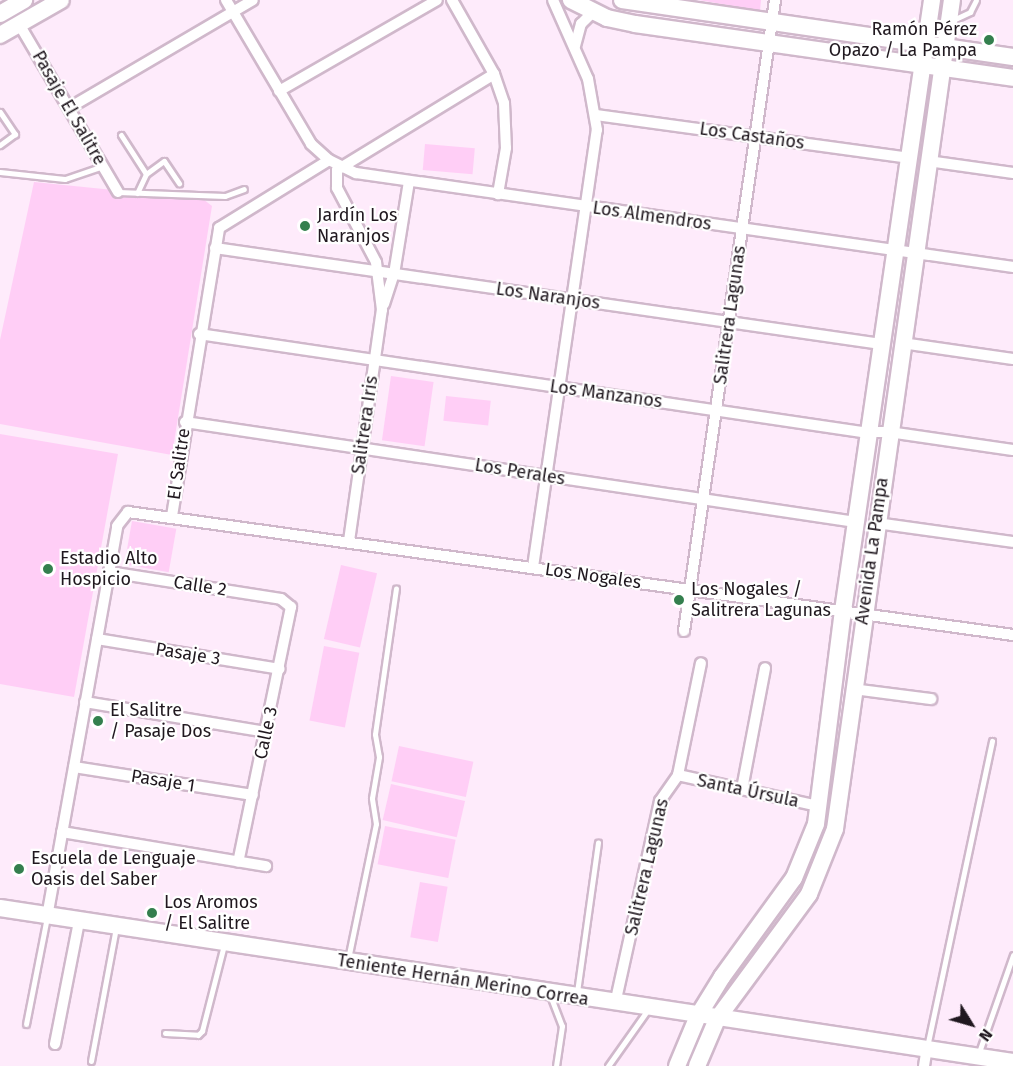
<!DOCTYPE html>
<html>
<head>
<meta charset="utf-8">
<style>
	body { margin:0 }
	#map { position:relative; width:1013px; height:1066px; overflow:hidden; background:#feebfb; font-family:"Fira Sans",sans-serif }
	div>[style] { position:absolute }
	.green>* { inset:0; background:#ffcef6; transform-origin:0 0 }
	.roads { filter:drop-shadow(2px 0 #d0b8cb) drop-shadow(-2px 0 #d0b8cb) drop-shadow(0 2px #d0b8cb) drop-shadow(0 -2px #d0b8cb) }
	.lane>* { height:5px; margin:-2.5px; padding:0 2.5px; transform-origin:2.5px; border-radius:2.5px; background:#fff }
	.street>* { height:10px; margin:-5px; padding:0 5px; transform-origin:5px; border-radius:5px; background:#fff }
	.secondary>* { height:16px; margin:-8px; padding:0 8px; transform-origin:8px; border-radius:8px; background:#fff }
	.dots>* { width:16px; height:16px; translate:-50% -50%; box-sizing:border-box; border:3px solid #fff; border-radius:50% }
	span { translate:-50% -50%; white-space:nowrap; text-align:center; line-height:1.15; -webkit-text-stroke:4.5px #fff; paint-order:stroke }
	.poi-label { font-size:18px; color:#20181f }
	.right { translate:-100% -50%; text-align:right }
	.left { translate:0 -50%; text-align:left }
	.street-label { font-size:18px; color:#20181f }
	.north { position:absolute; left:941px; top:994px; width:60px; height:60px; -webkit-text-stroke:4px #fff; paint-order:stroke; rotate:127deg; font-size:16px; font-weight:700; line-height:24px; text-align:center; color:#20181f }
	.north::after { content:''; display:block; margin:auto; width:21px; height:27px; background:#20181f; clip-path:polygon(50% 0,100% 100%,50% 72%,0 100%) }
</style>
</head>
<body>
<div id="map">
	<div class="green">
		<i style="clip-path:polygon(699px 0,761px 0,760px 11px)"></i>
		<i style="left:425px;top:144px;width:50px;height:26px;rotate:5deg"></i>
		<i style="clip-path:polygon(34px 182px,203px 199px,212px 206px,172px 455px,0 424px,0 340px)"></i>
		<i style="left:391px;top:376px;width:43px;height:65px;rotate:8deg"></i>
		<i style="left:446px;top:396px;width:45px;height:25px;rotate:6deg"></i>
		<i style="clip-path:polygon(0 434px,118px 454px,74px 697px,0 684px)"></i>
		<i style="left:132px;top:521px;width:45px;height:44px;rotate:10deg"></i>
		<i style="left:341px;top:565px;width:37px;height:76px;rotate:13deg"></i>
		<i style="left:324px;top:646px;width:36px;height:76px;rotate:11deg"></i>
		<i style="left:399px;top:746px;width:76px;height:36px;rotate:12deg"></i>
		<i style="left:391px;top:784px;width:76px;height:37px;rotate:13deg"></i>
		<i style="left:385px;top:826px;width:72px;height:39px;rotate:11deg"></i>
		<i style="left:420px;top:882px;width:28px;height:56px;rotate:10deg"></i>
	</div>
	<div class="roads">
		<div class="lane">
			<i style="left:953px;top:20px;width:19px;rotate:-25deg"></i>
			<i style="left:970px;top:12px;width:13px;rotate:-63deg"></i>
			<i style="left:0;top:112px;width:27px;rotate:56deg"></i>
			<i style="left:15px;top:134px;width:19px;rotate:144deg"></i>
			<i style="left:121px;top:135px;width:46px;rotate:57.3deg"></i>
			<i style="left:146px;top:174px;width:21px;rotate:115deg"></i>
			<i style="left:0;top:172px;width:65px;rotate:6.1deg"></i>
			<i style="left:65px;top:179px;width:40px;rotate:-18.9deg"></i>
			<i style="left:146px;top:174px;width:22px;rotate:-36deg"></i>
			<i style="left:164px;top:161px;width:27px;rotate:56deg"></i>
			<i style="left:118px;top:192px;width:107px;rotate:2.1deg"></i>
			<i style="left:225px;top:196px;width:20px;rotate:-20deg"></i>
			<i style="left:348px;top:959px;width:138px;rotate:-78.3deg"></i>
			<i style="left:376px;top:824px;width:26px;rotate:-99deg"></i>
			<i style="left:372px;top:798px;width:42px;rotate:-80.3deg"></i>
			<i style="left:379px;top:757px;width:23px;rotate:-100deg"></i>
			<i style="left:375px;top:734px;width:147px;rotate:-81.8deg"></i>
			<i style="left:577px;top:992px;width:151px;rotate:-82deg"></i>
			<i style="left:550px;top:995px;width:33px;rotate:69deg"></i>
			<i style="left:562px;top:1026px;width:40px;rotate:98.5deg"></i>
			<i style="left:26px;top:1024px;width:109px;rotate:-78.9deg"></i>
			<i style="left:165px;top:1033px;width:33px;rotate:3deg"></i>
			<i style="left:198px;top:1035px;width:6px;rotate:-45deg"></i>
			<i style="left:202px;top:1031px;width:89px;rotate:-75.7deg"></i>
			<i style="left:927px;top:1047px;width:313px;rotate:-78deg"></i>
			<i style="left:978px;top:1055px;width:106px;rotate:-70.7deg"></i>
			<i style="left:91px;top:1061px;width:135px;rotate:-79.4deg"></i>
			<i style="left:608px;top:1066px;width:67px;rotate:-54.7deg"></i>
		</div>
		<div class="street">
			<i style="left:226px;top:0;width:167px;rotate:59.4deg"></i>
			<i style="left:311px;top:144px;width:24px;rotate:42deg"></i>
			<i style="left:329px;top:160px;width:30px;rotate:26deg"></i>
			<i style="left:356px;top:173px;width:664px;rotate:8.14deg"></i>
			<i style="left:452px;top:0;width:85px;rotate:60.4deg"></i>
			<i style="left:494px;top:74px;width:31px;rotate:71deg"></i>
			<i style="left:504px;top:103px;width:45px;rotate:87.5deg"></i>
			<i style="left:506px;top:148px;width:47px;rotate:99.9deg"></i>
			<i style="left:19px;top:24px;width:195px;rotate:59.5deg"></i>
			<i style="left:575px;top:46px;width:23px;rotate:-75deg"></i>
			<i style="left:581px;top:24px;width:17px;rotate:-45deg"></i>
			<i style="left:279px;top:91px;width:182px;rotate:-29.9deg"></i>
			<i style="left:69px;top:108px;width:213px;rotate:-30.4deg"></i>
			<i style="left:596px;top:115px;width:315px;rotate:7.8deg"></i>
			<i style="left:928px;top:161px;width:86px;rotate:8deg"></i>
			<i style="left:215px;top:248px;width:673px;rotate:8.2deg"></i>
			<i style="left:384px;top:304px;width:32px;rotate:-72deg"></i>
			<i style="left:394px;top:274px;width:94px;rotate:-80.8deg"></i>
			<i style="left:199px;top:334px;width:670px;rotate:8.41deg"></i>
			<i style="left:862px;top:432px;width:27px"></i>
			<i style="left:889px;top:432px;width:125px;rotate:8.3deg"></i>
			<i style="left:902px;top:343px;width:112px;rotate:8.2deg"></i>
			<i style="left:185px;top:422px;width:678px;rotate:8.48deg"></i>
			<i style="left:172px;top:516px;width:292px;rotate:-80.7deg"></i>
			<i style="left:219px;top:228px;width:129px;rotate:-31.7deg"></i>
			<i style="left:876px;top:523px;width:138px;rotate:7.9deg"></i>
			<i style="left:349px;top:541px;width:233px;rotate:-81.9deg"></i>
			<i style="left:382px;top:310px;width:48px;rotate:-97.1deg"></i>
			<i style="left:376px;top:262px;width:84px;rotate:-117.8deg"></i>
			<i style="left:337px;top:188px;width:18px;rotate:-90deg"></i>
			<i style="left:337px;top:170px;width:184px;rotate:-31.4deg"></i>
			<i style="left:533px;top:567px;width:442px;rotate:-81.7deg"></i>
			<i style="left:597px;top:130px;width:52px;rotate:-100deg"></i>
			<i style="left:588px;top:79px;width:86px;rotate:-113.9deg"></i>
			<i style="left:109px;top:572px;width:174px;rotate:8.9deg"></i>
			<i style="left:281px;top:599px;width:13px;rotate:39deg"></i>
			<i style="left:291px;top:607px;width:260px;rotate:101.7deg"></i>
			<i style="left:684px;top:631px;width:638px;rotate:-81.79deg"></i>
			<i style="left:97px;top:639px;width:185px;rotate:9.3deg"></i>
			<i style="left:853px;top:689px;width:79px;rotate:7.3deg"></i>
			<i style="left:85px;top:702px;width:183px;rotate:9.4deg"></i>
			<i style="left:74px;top:767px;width:181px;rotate:8.9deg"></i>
			<i style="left:678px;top:775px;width:143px;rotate:12.5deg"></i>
			<i style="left:742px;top:789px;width:123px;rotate:-79.2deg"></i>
			<i style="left:62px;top:832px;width:207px;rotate:9.5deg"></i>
			<i style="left:47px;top:917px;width:397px;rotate:-79.8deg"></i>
			<i style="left:117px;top:526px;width:18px;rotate:-52deg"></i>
			<i style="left:128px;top:512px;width:894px;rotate:7.91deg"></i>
			<i style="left:615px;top:1004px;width:208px;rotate:-77.5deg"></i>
			<i style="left:660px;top:801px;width:32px;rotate:-55deg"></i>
			<i style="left:678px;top:775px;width:114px;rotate:-78.4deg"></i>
			<i style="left:55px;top:1044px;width:124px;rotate:-78.9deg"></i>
			<i style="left:924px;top:1066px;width:18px;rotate:-81deg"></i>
		</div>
		<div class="secondary">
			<i style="left:571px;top:0;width:40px;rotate:26.6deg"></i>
			<i style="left:607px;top:18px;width:29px;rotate:12deg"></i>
			<i style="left:635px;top:24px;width:382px;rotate:8.1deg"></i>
			<i style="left:622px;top:0;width:395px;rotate:8.3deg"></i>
			<i style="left:0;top:14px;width:28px;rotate:-30deg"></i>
			<i style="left:0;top:35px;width:70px;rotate:-29.8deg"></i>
			<i style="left:0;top:908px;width:1025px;rotate:8.64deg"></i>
			<i style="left:677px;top:1066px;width:54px;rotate:-67.2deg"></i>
			<i style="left:698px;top:1016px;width:46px;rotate:-58.4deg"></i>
			<i style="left:722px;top:977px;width:122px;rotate:-54deg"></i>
			<i style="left:794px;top:878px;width:58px;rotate:-67.8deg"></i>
			<i style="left:816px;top:824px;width:215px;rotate:-82.8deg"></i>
			<i style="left:843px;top:611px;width:617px;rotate:-81.71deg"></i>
			<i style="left:697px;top:1066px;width:51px;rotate:-66.9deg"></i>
			<i style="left:717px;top:1019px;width:155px;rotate:-53.6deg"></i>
			<i style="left:809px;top:894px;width:70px;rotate:-68.2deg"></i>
			<i style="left:835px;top:829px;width:837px;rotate:-81.97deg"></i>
		</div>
	</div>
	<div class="dots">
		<i style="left:989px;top:40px;background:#347f4e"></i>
		<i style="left:305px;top:226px;background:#347f4e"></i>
		<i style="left:48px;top:569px;background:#347f4e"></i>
		<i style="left:679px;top:600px;background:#347f4e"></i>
		<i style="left:98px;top:721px;background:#347f4e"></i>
		<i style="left:19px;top:869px;background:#347f4e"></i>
		<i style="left:152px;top:913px;background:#347f4e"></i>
	</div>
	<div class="poi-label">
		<span class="right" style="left:977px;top:40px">Ramón Pérez<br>Opazo / La Pampa</span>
		<span class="left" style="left:317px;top:226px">Jardín Los<br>Naranjos</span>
		<span class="left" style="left:60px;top:569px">Estadio Alto<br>Hospicio</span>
		<span class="left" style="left:691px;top:600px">Los Nogales /<br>Salitrera Lagunas</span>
		<span class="left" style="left:110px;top:721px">El Salitre<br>/ Pasaje Dos</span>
		<span class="left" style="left:31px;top:869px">Escuela de Lenguaje<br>Oasis del Saber</span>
		<span class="left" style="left:164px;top:913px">Los Aromos<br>/ El Salitre</span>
	</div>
	<div class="street-label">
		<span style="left:69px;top:108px;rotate:60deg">Pasaje El Salitre</span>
		<span style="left:752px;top:136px;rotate:8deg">Los Castaños</span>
		<span style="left:652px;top:216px;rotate:8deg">Los Almendros</span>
		<span style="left:548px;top:296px;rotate:8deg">Los Naranjos</span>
		<span style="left:730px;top:315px;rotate:-82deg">Salitrera Lagunas</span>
		<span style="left:606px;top:394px;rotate:8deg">Los Manzanos</span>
		<span style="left:365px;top:425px;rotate:-82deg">Salitrera Iris</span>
		<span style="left:179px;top:464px;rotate:-82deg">El Salitre</span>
		<span style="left:520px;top:472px;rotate:9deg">Los Perales</span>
		<span style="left:872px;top:551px;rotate:-82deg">Avenida La Pampa</span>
		<span style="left:593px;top:576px;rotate:8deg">Los Nogales</span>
		<span style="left:200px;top:586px;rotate:9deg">Calle 2</span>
		<span style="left:188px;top:654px;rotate:9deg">Pasaje 3</span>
		<span style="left:266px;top:733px;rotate:-78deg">Calle 3</span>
		<span style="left:163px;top:781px;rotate:9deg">Pasaje 1</span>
		<span style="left:748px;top:791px;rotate:12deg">Santa Úrsula</span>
		<span style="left:647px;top:867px;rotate:-77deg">Salitrera Lagunas</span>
		<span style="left:463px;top:980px;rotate:9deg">Teniente Hernán Merino Correa</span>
	</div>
	<div class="north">N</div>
</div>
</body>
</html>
